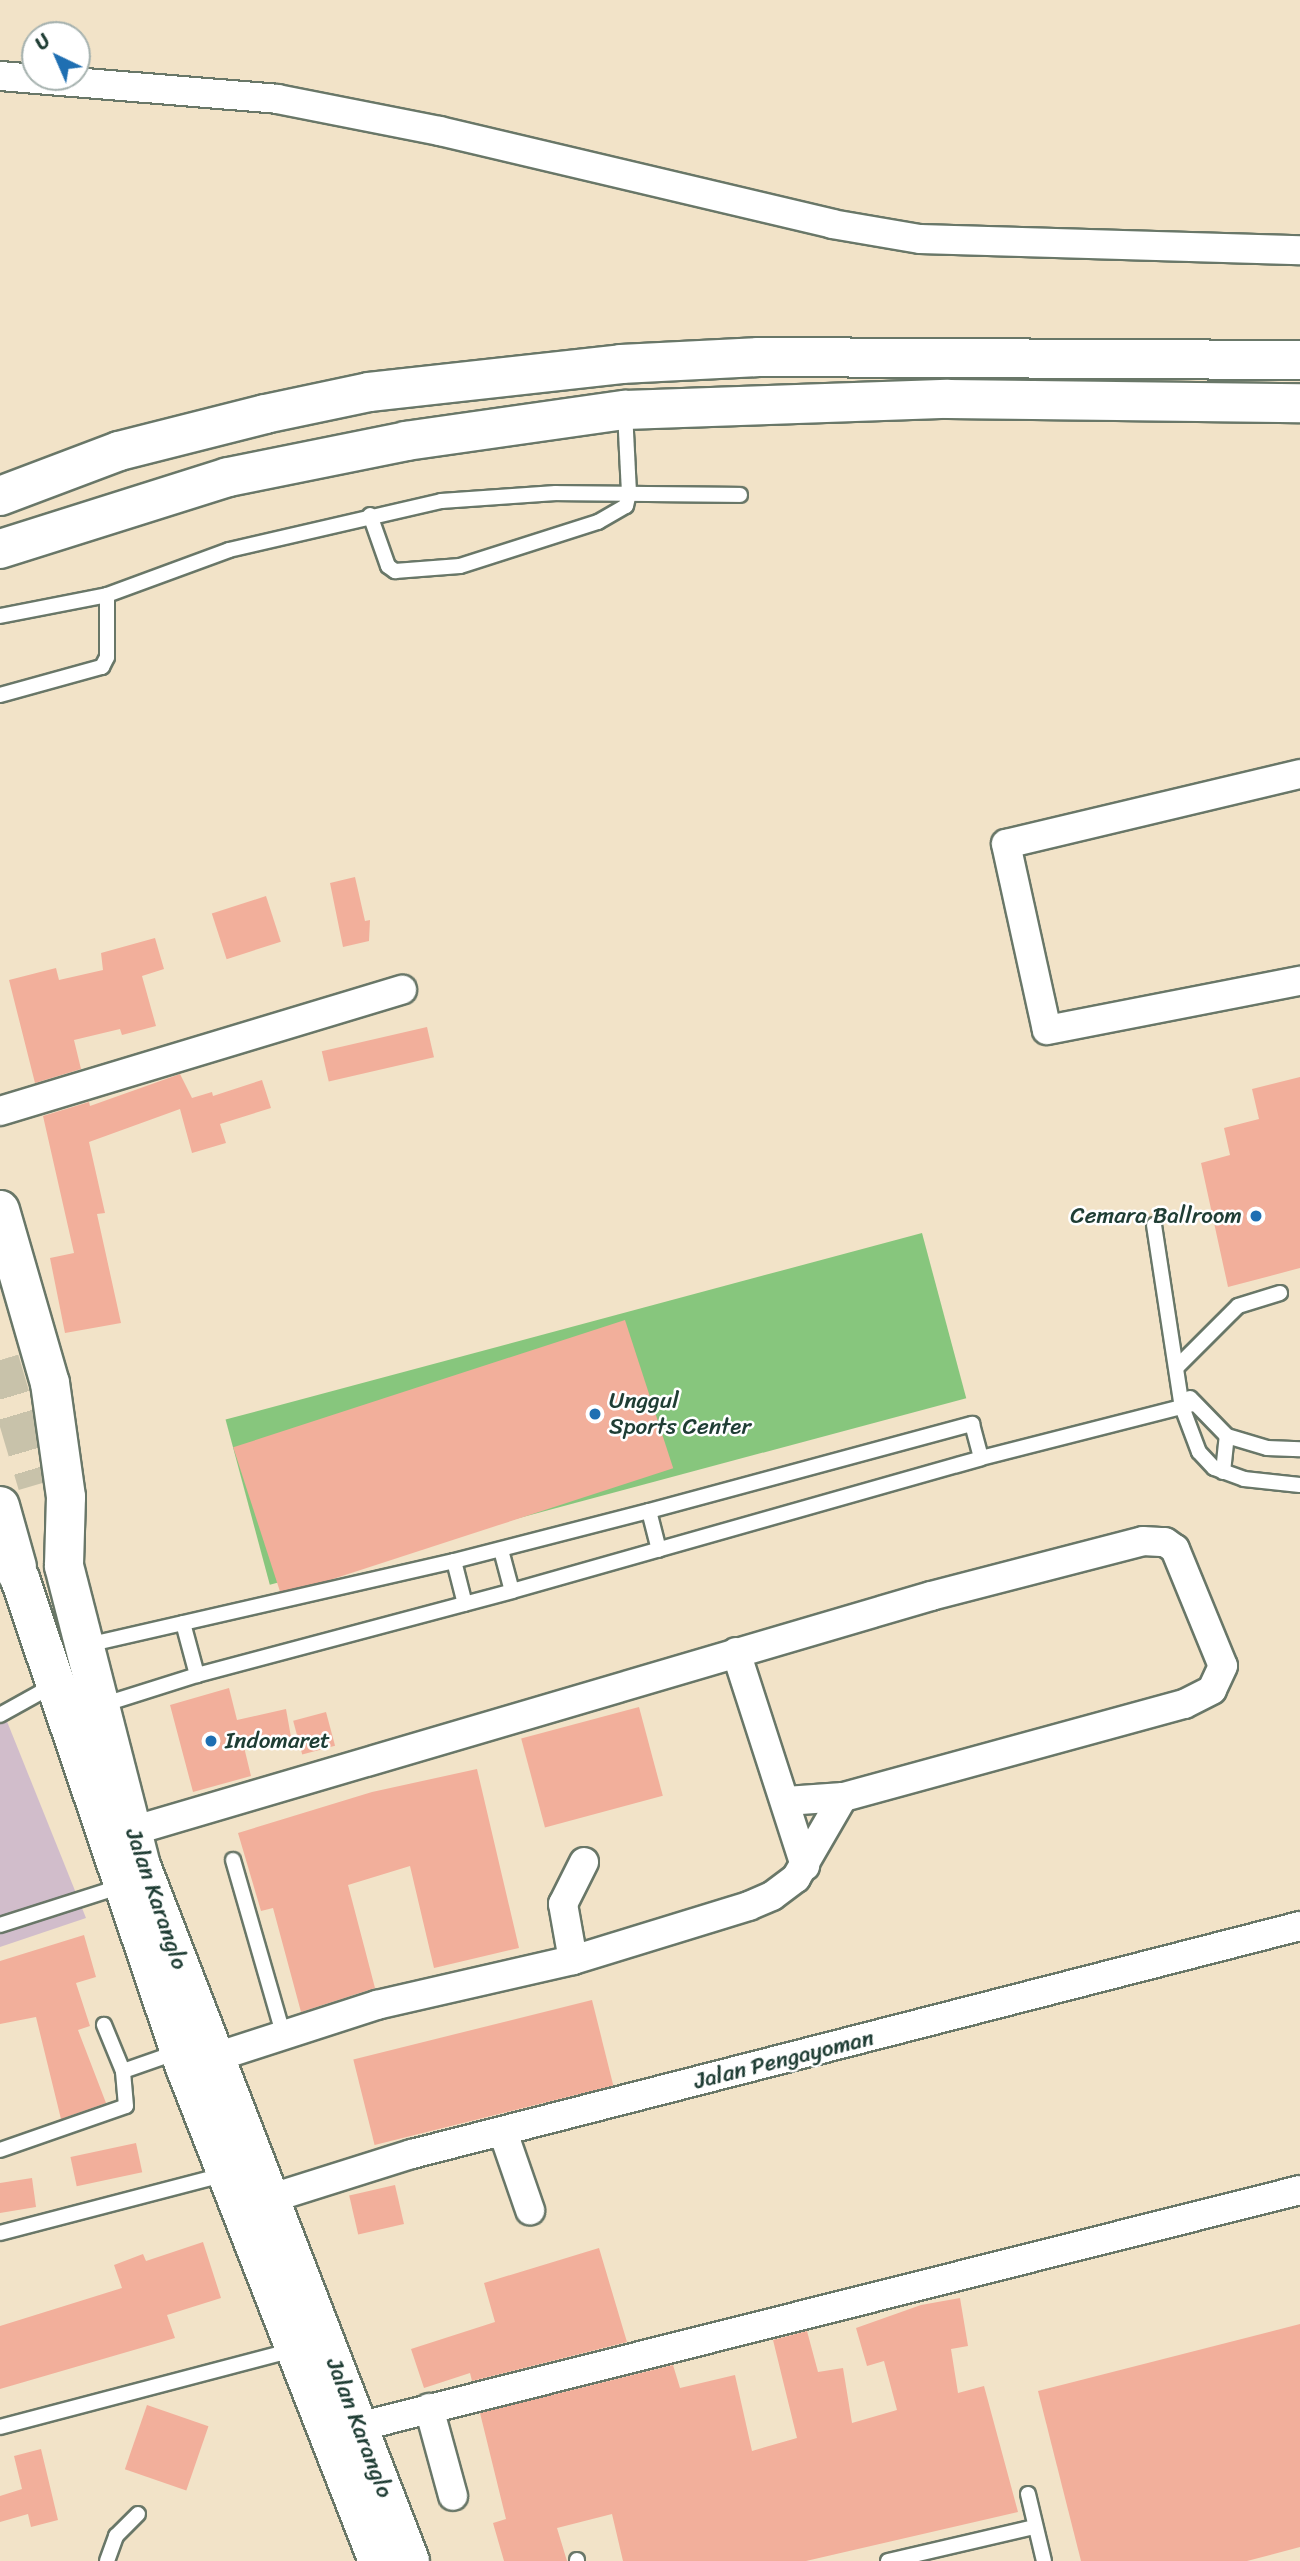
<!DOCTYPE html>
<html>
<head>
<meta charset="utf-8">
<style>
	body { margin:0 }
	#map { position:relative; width:1300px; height:2561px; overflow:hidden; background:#f2e3c8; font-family:Sriracha,sans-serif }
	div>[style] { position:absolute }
	.industrial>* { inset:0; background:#d1bdcb }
	.green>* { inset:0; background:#87c67d; transform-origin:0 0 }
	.building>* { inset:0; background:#f2af9b; transform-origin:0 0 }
	.highway-tunnel>* { height:38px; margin-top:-19px; transform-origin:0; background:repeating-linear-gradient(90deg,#c8c2aa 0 38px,transparent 0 57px) }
	.roads { filter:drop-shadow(2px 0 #697768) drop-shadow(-2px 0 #697768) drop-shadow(0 2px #697768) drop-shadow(0 -2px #697768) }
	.lane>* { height:14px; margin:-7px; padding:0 7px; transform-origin:7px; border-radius:7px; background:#fff }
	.street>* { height:28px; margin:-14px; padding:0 14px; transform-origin:14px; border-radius:14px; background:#fff }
	.highway>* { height:38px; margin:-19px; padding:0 19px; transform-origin:19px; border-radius:19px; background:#fff }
	.dots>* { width:19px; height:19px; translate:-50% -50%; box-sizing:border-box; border:4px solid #fff; border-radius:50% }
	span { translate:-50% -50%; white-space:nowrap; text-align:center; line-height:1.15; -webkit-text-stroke:5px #fff; paint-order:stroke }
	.poi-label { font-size:23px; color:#1f3d34 }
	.right { translate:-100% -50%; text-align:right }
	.left { translate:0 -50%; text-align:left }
	.street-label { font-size:23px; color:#1f3d34 }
	.north { position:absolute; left:21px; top:21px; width:70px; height:70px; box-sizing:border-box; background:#fff; border:2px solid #a5b1ae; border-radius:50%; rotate:316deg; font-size:19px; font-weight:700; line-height:28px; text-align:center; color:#1f3d34 }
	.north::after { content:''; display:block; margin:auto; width:24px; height:32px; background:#1f6fb2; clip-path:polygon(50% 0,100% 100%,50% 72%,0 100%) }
</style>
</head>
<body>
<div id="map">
	<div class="industrial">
		<i style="clip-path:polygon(0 1704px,86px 1918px,0 1947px)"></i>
	</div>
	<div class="green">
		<i style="left:922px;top:1233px;width:171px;height:721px;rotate:75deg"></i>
	</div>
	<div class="building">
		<i style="clip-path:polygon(355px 877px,365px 921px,370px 920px,369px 941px,343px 947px,330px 883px)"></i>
		<i style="left:266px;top:896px;width:48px;height:57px;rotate:72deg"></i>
		<i style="clip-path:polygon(155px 938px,164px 969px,142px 976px,156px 1026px,122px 1035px,120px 1029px,74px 1040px,81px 1069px,35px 1083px,9px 980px,56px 968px,59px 980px,103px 970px,101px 953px)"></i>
		<i style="left:427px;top:1027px;width:31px;height:108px;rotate:77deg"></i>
		<i style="clip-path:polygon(180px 1074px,192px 1098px,212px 1092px,213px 1096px,262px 1080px,271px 1108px,220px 1124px,226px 1143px,192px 1153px,180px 1109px,89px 1142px,105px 1213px,97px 1214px,121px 1323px,65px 1333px,50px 1258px,74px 1253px,43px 1116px,89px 1102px,90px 1106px)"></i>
		<i style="clip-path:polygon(1300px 1077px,1300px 1268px,1228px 1287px,1201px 1163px,1230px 1155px,1224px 1128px,1259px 1119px,1252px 1089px)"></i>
		<i style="left:625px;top:1320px;width:156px;height:412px;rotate:72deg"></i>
		<i style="clip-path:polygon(229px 1688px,237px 1720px,286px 1709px,291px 1737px,244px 1747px,251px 1776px,193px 1792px,170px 1705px)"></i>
		<i style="left:639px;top:1707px;width:92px;height:122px;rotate:75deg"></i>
		<i style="left:326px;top:1712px;width:35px;height:34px;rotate:75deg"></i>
		<i style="clip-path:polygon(477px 1769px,519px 1948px,434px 1968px,410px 1866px,348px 1885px,375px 1988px,301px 2012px,273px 1908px,261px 1911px,238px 1833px,372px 1792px)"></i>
		<i style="clip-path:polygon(84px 1935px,96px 1977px,76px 1983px,90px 2026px,78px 2030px,106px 2103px,61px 2119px,36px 2017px,0 2024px,0 1961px)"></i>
		<i style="left:592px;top:2000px;width:88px;height:246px;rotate:76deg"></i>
		<i style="left:136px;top:2143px;width:30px;height:67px;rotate:78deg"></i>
		<i style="clip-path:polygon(32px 2178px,36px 2207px,0 2213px,0 2183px)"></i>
		<i style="left:395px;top:2185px;width:40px;height:47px;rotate:77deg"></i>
		<i style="clip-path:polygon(203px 2242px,221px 2298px,167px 2315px,175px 2338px,0 2389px,0 2326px,122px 2288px,114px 2265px,143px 2254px,146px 2261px)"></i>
		<i style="clip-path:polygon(599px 2248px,627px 2342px,472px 2381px,470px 2373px,424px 2388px,411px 2349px,495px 2322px,484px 2283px)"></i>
		<i style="clip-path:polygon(960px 2298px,968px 2346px,951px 2349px,958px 2393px,984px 2386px,1018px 2512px,806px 2561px,623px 2561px,612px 2514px,557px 2528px,567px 2561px,504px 2561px,493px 2523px,506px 2519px,480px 2413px,673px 2365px,680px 2388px,735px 2375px,752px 2451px,797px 2438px,773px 2340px,807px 2331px,818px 2372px,843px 2368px,852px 2423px,897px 2410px,884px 2361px,867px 2366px,856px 2328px,921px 2305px)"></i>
		<i style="clip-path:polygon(1300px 2324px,1300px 2547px,1247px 2561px,1081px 2561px,1038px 2391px)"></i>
		<i style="left:147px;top:2405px;width:65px;height:68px;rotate:19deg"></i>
		<i style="clip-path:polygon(41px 2449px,58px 2520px,31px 2527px,28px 2514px,0 2522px,0 2496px,22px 2489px,14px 2456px)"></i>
	</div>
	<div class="highway-tunnel">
		<i style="left:0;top:1360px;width:130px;rotate:73.5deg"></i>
	</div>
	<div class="roads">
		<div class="lane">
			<i style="left:370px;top:515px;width:54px;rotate:70.6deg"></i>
			<i style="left:388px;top:566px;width:9px;rotate:36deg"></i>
			<i style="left:395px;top:571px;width:65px;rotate:-4.4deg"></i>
			<i style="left:460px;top:566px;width:145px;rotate:-17.7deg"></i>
			<i style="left:598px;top:522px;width:32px;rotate:-30deg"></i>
			<i style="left:626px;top:506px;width:13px;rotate:-77deg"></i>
			<i style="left:629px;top:493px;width:82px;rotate:-92.8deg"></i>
			<i style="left:0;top:616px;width:109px;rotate:-11.1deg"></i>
			<i style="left:107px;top:595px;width:130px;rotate:-20.2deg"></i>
			<i style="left:229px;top:550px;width:218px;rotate:-13deg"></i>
			<i style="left:441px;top:501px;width:115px;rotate:-4deg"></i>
			<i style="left:556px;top:493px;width:184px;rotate:0.6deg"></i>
			<i style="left:0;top:695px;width:106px;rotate:-15.4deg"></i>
			<i style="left:102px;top:667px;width:11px;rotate:-63deg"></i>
			<i style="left:107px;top:657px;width:62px;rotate:-90deg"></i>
			<i style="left:1154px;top:1225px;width:184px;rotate:81.3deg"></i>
			<i style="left:1182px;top:1407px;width:48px;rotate:69.3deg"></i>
			<i style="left:1199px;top:1452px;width:22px;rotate:47deg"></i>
			<i style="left:1214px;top:1468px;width:32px;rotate:20deg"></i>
			<i style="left:1244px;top:1479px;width:56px;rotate:6.1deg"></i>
			<i style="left:1177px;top:1367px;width:86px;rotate:-45deg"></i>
			<i style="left:1238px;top:1306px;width:44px;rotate:-17.2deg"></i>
			<i style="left:1190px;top:1398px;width:53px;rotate:45.8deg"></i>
			<i style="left:1227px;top:1436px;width:42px;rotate:16.7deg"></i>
			<i style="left:1267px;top:1448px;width:33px;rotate:2deg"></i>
			<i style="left:1223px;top:1472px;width:36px;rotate:-84deg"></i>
			<i style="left:649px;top:1511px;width:335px;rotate:-15.1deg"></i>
			<i style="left:972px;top:1424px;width:35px;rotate:75deg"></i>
			<i style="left:501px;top:1550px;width:42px;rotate:75deg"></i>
			<i style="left:454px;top:1561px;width:44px;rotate:75.7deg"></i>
			<i style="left:183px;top:1623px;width:54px;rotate:74.9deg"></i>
			<i style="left:87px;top:1645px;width:376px;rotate:-12.9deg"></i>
			<i style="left:454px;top:1561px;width:201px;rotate:-14.4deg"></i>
			<i style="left:649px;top:1511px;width:40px;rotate:75.6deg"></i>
			<i style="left:102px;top:1705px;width:100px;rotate:-17.5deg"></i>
			<i style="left:197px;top:1675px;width:326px;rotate:-14.9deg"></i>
			<i style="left:512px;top:1591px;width:487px;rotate:-15.8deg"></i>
			<i style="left:981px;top:1458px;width:219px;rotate:-14.3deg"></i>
			<i style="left:0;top:1715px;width:62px;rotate:-29.1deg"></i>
			<i style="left:233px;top:1860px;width:180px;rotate:73.9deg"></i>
			<i style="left:0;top:1925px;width:128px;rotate:-17.7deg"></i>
			<i style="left:123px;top:2071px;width:58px;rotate:-19.1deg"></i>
			<i style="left:0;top:2150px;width:133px;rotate:-19.2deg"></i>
			<i style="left:126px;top:2106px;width:35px;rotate:-95deg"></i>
			<i style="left:123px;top:2071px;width:50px;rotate:-112.4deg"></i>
			<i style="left:0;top:2233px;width:234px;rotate:-14.6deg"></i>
			<i style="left:0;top:2427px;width:303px;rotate:-14.7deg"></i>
			<i style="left:1028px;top:2494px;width:69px;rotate:76.6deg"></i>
			<i style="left:577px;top:2560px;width:1px;rotate:90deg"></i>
			<i style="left:107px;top:2561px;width:27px;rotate:-70deg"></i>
			<i style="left:116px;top:2536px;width:31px;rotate:-45deg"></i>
			<i style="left:888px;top:2561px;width:150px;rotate:-13.1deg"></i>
		</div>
		<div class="street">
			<i style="left:0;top:76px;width:278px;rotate:4.7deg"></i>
			<i style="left:277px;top:99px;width:166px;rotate:11.1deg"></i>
			<i style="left:440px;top:131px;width:403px;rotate:13.3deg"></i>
			<i style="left:832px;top:224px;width:89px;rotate:9.7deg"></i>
			<i style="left:920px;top:239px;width:380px;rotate:1.7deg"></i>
			<i style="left:1300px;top:774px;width:302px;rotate:166.6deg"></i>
			<i style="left:1006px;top:844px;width:190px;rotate:77.6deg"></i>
			<i style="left:1047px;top:1030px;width:258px;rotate:-11deg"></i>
			<i style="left:0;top:1111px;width:420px;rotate:-16.8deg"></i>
			<i style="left:736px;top:1652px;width:225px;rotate:72.1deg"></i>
			<i style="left:786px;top:1801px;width:57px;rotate:-4deg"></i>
			<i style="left:132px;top:1831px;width:833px;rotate:-16.39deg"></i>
			<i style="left:931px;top:1596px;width:219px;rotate:-14.5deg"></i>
			<i style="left:1143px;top:1541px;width:22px;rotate:3deg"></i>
			<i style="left:1165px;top:1542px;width:12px;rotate:35deg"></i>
			<i style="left:1175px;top:1549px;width:126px;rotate:67.7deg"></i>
			<i style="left:1223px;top:1666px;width:26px;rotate:115deg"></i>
			<i style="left:1212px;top:1690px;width:31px;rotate:153deg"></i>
			<i style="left:1184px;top:1704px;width:353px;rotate:164.7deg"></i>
			<i style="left:843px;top:1797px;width:94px;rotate:120.1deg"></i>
			<i style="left:796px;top:1878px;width:30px;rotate:143deg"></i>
			<i style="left:772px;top:1896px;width:25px;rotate:157deg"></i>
			<i style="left:749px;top:1906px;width:184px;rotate:162.9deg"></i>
			<i style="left:573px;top:1960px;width:201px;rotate:167.1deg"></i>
			<i style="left:377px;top:2005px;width:189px;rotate:162.1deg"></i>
			<i style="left:573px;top:1960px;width:57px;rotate:-100.1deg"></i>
			<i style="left:563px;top:1904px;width:47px;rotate:-63.4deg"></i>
			<i style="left:503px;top:2132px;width:83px;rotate:70.9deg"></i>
			<i style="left:269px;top:2199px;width:150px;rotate:-17.5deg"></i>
			<i style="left:412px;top:2154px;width:917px;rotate:-14.4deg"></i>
			<i style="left:429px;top:2408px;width:91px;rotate:74.7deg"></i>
			<i style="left:358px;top:2427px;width:971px;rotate:-14.12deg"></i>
		</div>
		<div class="highway">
			<i style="left:0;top:496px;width:127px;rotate:-20.7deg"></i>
			<i style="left:119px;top:451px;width:151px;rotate:-14.2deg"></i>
			<i style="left:265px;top:414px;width:106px;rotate:-11.9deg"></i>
			<i style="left:369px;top:392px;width:254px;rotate:-6.3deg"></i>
			<i style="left:621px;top:364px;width:138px;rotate:-2.9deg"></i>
			<i style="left:759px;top:357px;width:541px;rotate:0.32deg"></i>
			<i style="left:0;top:549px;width:239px;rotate:-17.5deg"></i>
			<i style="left:228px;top:477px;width:182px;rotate:-11.4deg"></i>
			<i style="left:406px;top:441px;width:221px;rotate:-8.1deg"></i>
			<i style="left:625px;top:410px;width:323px;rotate:-2deg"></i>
			<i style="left:948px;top:399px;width:352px;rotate:0.7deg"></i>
			<i style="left:0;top:1210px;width:180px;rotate:73.9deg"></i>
			<i style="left:50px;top:1383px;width:115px;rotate:82deg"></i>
			<i style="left:66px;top:1497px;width:69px;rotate:91.7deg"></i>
			<i style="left:64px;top:1566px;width:307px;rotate:75.6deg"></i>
			<i style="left:140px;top:1863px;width:748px;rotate:68.85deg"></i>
			<i style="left:0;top:1506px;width:63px;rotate:74.4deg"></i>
			<i style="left:0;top:1543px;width:41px;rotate:60.9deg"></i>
			<i style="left:20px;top:1579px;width:515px;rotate:71.32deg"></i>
			<i style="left:185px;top:2067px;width:530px;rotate:68.66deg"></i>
		</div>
	</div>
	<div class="dots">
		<i style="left:1256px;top:1216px;background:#1f6fb2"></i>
		<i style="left:595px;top:1414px;background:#1f6fb2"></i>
		<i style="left:211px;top:1741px;background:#1f6fb2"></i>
	</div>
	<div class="poi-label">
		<span class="right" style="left:1242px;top:1216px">Cemara Ballroom</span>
		<span class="left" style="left:609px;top:1414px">Unggul<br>Sports Center</span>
		<span class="left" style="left:225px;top:1741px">Indomaret</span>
	</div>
	<div class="street-label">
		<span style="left:156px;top:1899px;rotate:71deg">Jalan Karanglo</span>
		<span style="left:784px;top:2060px;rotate:-14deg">Jalan Pengayoman</span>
		<span style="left:359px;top:2428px;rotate:69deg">Jalan Karanglo</span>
	</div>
	<div class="north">U</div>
</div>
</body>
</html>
